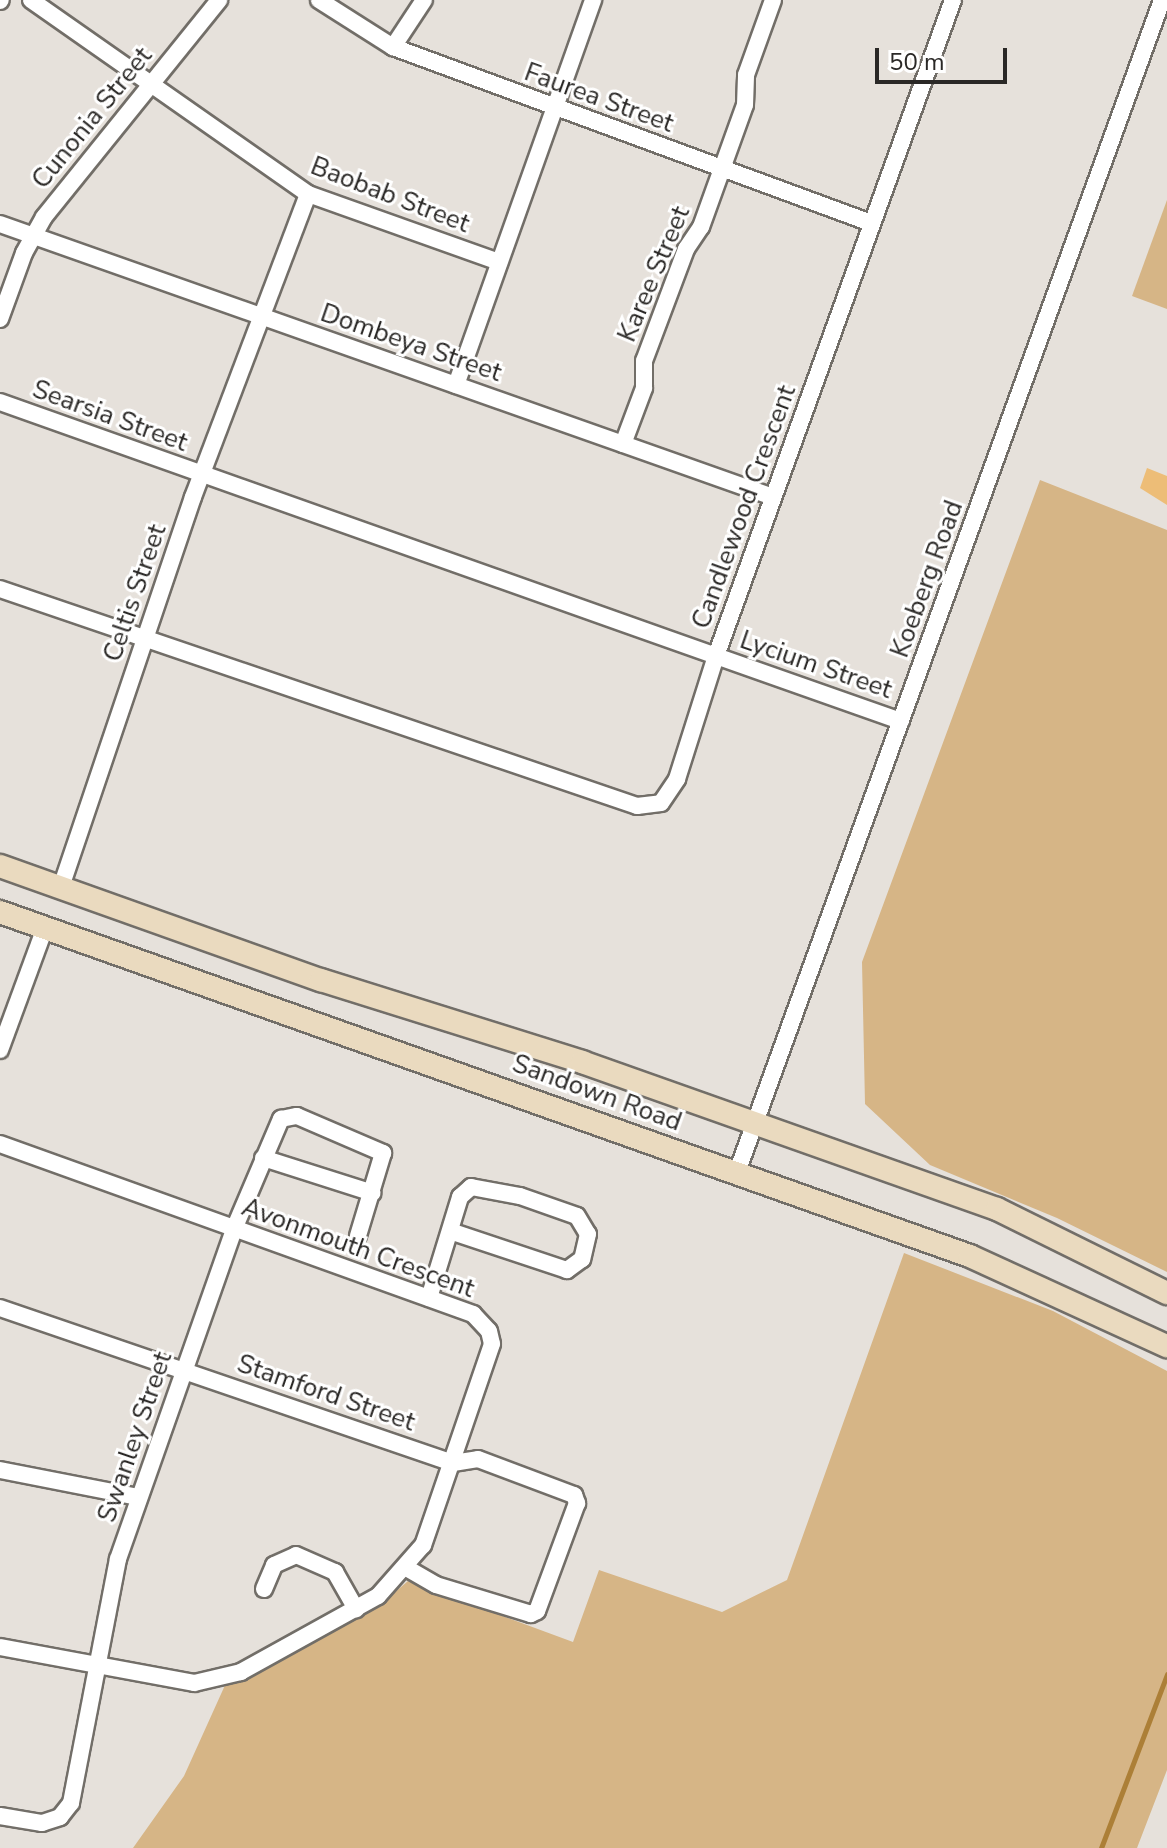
<!DOCTYPE html>
<html>
<head>
<meta charset="utf-8">
<style>
	body { margin:0 }
	#map { position:relative; width:1167px; height:1848px; overflow:hidden; background:#e6e1db; font-family:"Nunito Sans",sans-serif }
	div>[style] { position:absolute }
	.green>* { inset:0; background:#d6b586 }
	.stream>* { height:5px; margin:-2.5px; padding:0 2.5px; transform-origin:2.5px; border-radius:2.5px; background:#ac7f37 }
	.building>* { inset:0; background:#edbd77 }
	.roads { filter:drop-shadow(2px 0 #726e68) drop-shadow(-2px 0 #726e68) drop-shadow(0 2px #726e68) drop-shadow(0 -2px #726e68) }
	.street>* { height:16px; margin:-8px; padding:0 8px; transform-origin:8px; border-radius:8px; background:#fff }
	.secondary>* { height:22px; margin:-11px; padding:0 11px; transform-origin:11px; border-radius:11px; background:#eadabf }
	span { translate:-50% -50%; white-space:nowrap; text-align:center; line-height:1.15; -webkit-text-stroke:6px #fff; paint-order:stroke }
	.street-label { font-size:26px; color:#2a2826 }
	.scale { position:absolute; left:875px; top:48px; width:132px; height:36px; box-sizing:border-box; border:4px solid #2a2826; border-top:0; padding-left:10px; font-size:24px; line-height:28px; white-space:nowrap; color:#2a2826; -webkit-text-stroke:6px #fff; paint-order:stroke }
</style>
</head>
<body>
<div id="map">
	<div class="green">
		<i style="clip-path:polygon(1167px 200px,1167px 309px,1132px 296px)"></i>
		<i style="clip-path:polygon(1040px 480px,1167px 530px,1167px 1272px,1057px 1218px,930px 1165px,865px 1104px,862px 962px)"></i>
		<i style="clip-path:polygon(904px 1253px,1053px 1311px,1167px 1371px,1167px 1770px,1137px 1848px,133px 1848px,184px 1776px,226px 1683px,261px 1671px,380px 1605px,408px 1581px,573px 1642px,599px 1570px,722px 1612px,787px 1580px)"></i>
	</div>
	<div class="stream">
		<i style="left:1101px;top:1848px;width:186px;rotate:-69.2deg"></i>
	</div>
	<div class="building">
		<i style="clip-path:polygon(1147px 468px,1167px 476px,1167px 505px,1140px 488px)"></i>
	</div>
	<div class="roads">
		<div class="street">
			<i style="left:31px;top:0;width:338px;rotate:35deg"></i>
			<i style="left:308px;top:194px;width:203px;rotate:19.6deg"></i>
			<i style="left:319px;top:0;width:88px;rotate:32.4deg"></i>
			<i style="left:393px;top:47px;width:509px;rotate:20.21deg"></i>
			<i style="left:0;top:1px;width:1px;rotate:-45deg"></i>
			<i style="left:393px;top:47px;width:56px;rotate:-56.6deg"></i>
			<i style="left:0;top:224px;width:820px;rotate:19.45deg"></i>
			<i style="left:0;top:319px;width:70px;rotate:-70deg"></i>
			<i style="left:24px;top:253px;width:41px;rotate:-60.9deg"></i>
			<i style="left:44px;top:217px;width:279px;rotate:-51.1deg"></i>
			<i style="left:456px;top:385px;width:409px;rotate:-70.4deg"></i>
			<i style="left:0;top:402px;width:760px;rotate:19.53deg"></i>
			<i style="left:716px;top:656px;width:697px;rotate:-70.14deg"></i>
			<i style="left:623px;top:444px;width:60px;rotate:-69.4deg"></i>
			<i style="left:644px;top:388px;width:27px;rotate:-90deg"></i>
			<i style="left:644px;top:361px;width:120px;rotate:-69.4deg"></i>
			<i style="left:686px;top:249px;width:27px;rotate:-56deg"></i>
			<i style="left:701px;top:227px;width:130px;rotate:-70.2deg"></i>
			<i style="left:745px;top:105px;width:30px;rotate:-88deg"></i>
			<i style="left:746px;top:75px;width:80px;rotate:-70.2deg"></i>
			<i style="left:0;top:589px;width:673px;rotate:18.81deg"></i>
			<i style="left:637px;top:806px;width:24px;rotate:-7deg"></i>
			<i style="left:661px;top:803px;width:29px;rotate:-56deg"></i>
			<i style="left:677px;top:779px;width:129px;rotate:-72.4deg"></i>
			<i style="left:716px;top:656px;width:196px;rotate:19.4deg"></i>
			<i style="left:61px;top:887px;width:412px;rotate:-71.3deg"></i>
			<i style="left:193px;top:497px;width:324px;rotate:-69.2deg"></i>
			<i style="left:0;top:1050px;width:130px;rotate:-69.8deg"></i>
			<i style="left:0;top:1144px;width:503px;rotate:19.77deg"></i>
			<i style="left:473px;top:1314px;width:23px;rotate:47deg"></i>
			<i style="left:489px;top:1331px;width:13px;rotate:77deg"></i>
			<i style="left:492px;top:1344px;width:213px;rotate:108.9deg"></i>
			<i style="left:423px;top:1545px;width:68px;rotate:131.4deg"></i>
			<i style="left:378px;top:1596px;width:157px;rotate:151deg"></i>
			<i style="left:241px;top:1672px;width:48px;rotate:166.8deg"></i>
			<i style="left:194px;top:1683px;width:197px;rotate:-169.5deg"></i>
			<i style="left:263px;top:1158px;width:115px;rotate:17.7deg"></i>
			<i style="left:736px;top:1175px;width:1250px;rotate:-70.07deg"></i>
			<i style="left:429px;top:1298px;width:106px;rotate:-72.9deg"></i>
			<i style="left:460px;top:1197px;width:15px;rotate:-42deg"></i>
			<i style="left:471px;top:1187px;width:50px;rotate:10.4deg"></i>
			<i style="left:520px;top:1196px;width:60px;rotate:19.3deg"></i>
			<i style="left:577px;top:1216px;width:21px;rotate:59deg"></i>
			<i style="left:588px;top:1234px;width:26px;rotate:103deg"></i>
			<i style="left:582px;top:1259px;width:19px;rotate:144deg"></i>
			<i style="left:567px;top:1270px;width:123px;rotate:-161.6deg"></i>
			<i style="left:0;top:1308px;width:479px;rotate:18.9deg"></i>
			<i style="left:453px;top:1463px;width:25px;rotate:-9deg"></i>
			<i style="left:478px;top:1459px;width:103px;rotate:20.6deg"></i>
			<i style="left:574px;top:1495px;width:9px;rotate:69deg"></i>
			<i style="left:577px;top:1503px;width:115px;rotate:110.3deg"></i>
			<i style="left:537px;top:1611px;width:7px;rotate:153deg"></i>
			<i style="left:531px;top:1614px;width:99px;rotate:-163deg"></i>
			<i style="left:436px;top:1585px;width:34px;rotate:-150deg"></i>
			<i style="left:0;top:1470px;width:140px;rotate:11.1deg"></i>
			<i style="left:264px;top:1589px;width:26px;rotate:-67deg"></i>
			<i style="left:274px;top:1565px;width:24px;rotate:-24deg"></i>
			<i style="left:296px;top:1555px;width:43px;rotate:23.6deg"></i>
			<i style="left:335px;top:1572px;width:43px;rotate:60.4deg"></i>
			<i style="left:0;top:1816px;width:43px;rotate:9.5deg"></i>
			<i style="left:42px;top:1823px;width:19px;rotate:-18deg"></i>
			<i style="left:60px;top:1817px;width:18px;rotate:-52deg"></i>
			<i style="left:71px;top:1803px;width:248px;rotate:-79.1deg"></i>
			<i style="left:118px;top:1559px;width:350px;rotate:-70.6deg"></i>
			<i style="left:234px;top:1229px;width:120px;rotate:-66.9deg"></i>
			<i style="left:281px;top:1119px;width:16px;rotate:-11deg"></i>
			<i style="left:297px;top:1116px;width:94px;rotate:23.3deg"></i>
			<i style="left:383px;top:1153px;width:87px;rotate:106.8deg"></i>
		</div>
		<div class="secondary">
			<i style="left:0;top:866px;width:341px;rotate:19.6deg"></i>
			<i style="left:321px;top:980px;width:274px;rotate:17.4deg"></i>
			<i style="left:582px;top:1062px;width:440px;rotate:19.5deg"></i>
			<i style="left:997px;top:1209px;width:190px;rotate:26.3deg"></i>
			<i style="left:0;top:912px;width:1029px;rotate:19.53deg"></i>
			<i style="left:970px;top:1256px;width:217px;rotate:24.6deg"></i>
		</div>
	</div>
	<div class="street-label">
		<span style="left:599px;top:98px;rotate:20deg">Faurea Street</span>
		<span style="left:92px;top:118px;rotate:-51deg">Cunonia Street</span>
		<span style="left:390px;top:195px;rotate:21deg">Baobab Street</span>
		<span style="left:654px;top:274px;rotate:-67deg">Karee Street</span>
		<span style="left:411px;top:343px;rotate:19deg">Dombeya Street</span>
		<span style="left:110px;top:416px;rotate:20deg">Searsia Street</span>
		<span style="left:744px;top:507px;rotate:-70deg">Candlewood Crescent</span>
		<span style="left:927px;top:579px;rotate:-70deg">Koeberg Road</span>
		<span style="left:135px;top:593px;rotate:-71deg">Celtis Street</span>
		<span style="left:816px;top:665px;rotate:19deg">Lycium Street</span>
		<span style="left:597px;top:1093px;rotate:20deg">Sandown Road</span>
		<span style="left:358px;top:1248px;rotate:20deg">Avonmouth Crescent</span>
		<span style="left:326px;top:1393px;rotate:19deg">Stamford Street</span>
		<span style="left:135px;top:1437px;rotate:-71deg">Swanley Street</span>
	</div>
	<div class="scale">50 m</div>
</div>
</body>
</html>
